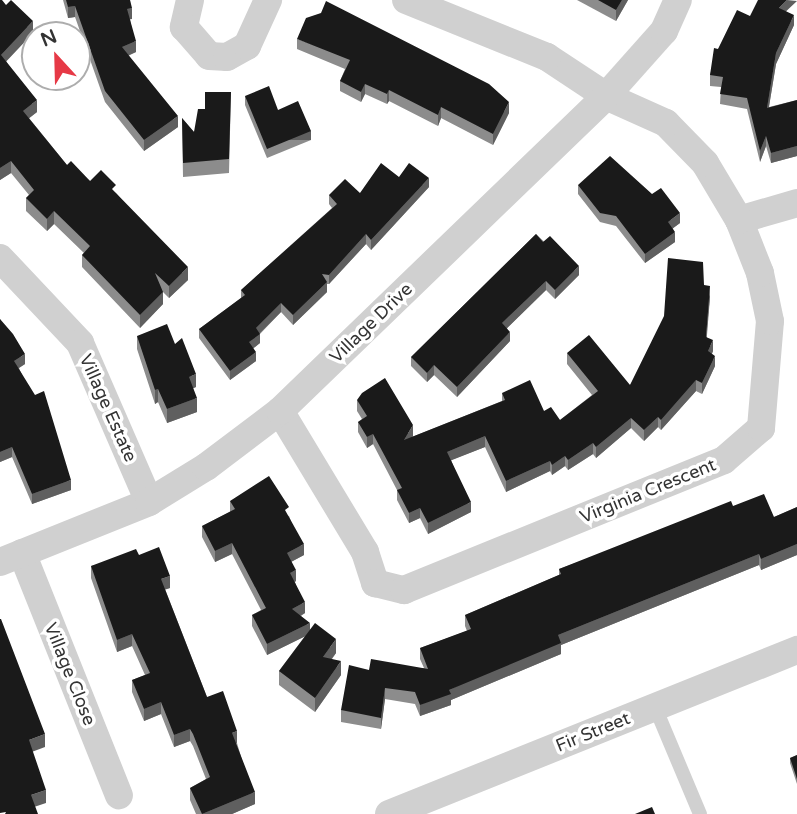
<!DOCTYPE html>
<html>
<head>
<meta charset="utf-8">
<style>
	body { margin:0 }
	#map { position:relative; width:797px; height:814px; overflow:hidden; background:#fff; font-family:"Varela Round",sans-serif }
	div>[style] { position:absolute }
	.lane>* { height:14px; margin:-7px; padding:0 7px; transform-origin:7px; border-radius:7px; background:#d0d0d0 }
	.street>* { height:28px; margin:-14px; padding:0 14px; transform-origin:14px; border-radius:14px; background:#d0d0d0 }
	.wall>* { inset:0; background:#8c8c8c }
	.shaded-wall>* { inset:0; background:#5f5f5f; transform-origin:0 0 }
	.building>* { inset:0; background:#1a1a1a }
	span { translate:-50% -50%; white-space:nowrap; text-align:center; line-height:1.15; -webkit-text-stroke:7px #fff; paint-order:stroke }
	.street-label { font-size:18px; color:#333 }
	.north { position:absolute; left:21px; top:21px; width:70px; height:70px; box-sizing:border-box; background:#fff; border:2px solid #adadad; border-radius:50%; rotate:338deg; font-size:19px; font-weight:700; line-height:28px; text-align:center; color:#333 }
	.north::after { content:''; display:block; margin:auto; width:24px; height:32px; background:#e63946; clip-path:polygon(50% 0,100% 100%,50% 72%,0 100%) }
</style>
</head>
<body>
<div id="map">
	<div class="lane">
		<i style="left:655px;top:707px;width:116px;rotate:67.2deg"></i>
	</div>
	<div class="street">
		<i style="left:190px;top:0;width:28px;rotate:103deg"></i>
		<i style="left:184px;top:27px;width:38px;rotate:49deg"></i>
		<i style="left:209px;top:56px;width:18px;rotate:3deg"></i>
		<i style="left:227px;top:57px;width:23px;rotate:-29deg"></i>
		<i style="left:247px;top:46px;width:51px;rotate:-65.5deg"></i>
		<i style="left:739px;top:220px;width:60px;rotate:-16.3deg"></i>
		<i style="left:0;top:258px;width:117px;rotate:46.7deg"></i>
		<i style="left:80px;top:343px;width:173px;rotate:66.5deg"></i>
		<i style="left:280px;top:411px;width:165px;rotate:58.9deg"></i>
		<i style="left:365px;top:552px;width:33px;rotate:72deg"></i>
		<i style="left:375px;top:583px;width:30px;rotate:14deg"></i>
		<i style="left:404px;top:590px;width:345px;rotate:-22.1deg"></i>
		<i style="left:724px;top:460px;width:49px;rotate:-40.9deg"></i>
		<i style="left:761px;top:428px;width:107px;rotate:-85.2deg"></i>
		<i style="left:770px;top:321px;width:49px;rotate:-101.8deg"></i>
		<i style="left:760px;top:273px;width:57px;rotate:-111.6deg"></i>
		<i style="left:739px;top:220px;width:66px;rotate:-120.8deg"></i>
		<i style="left:705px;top:163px;width:56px;rotate:-134.3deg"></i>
		<i style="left:666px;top:123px;width:66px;rotate:-155.8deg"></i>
		<i style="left:606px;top:96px;width:71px;rotate:-146.5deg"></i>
		<i style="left:547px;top:57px;width:152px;rotate:-158deg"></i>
		<i style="left:22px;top:553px;width:261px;rotate:68.2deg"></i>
		<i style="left:0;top:562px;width:161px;rotate:-21.9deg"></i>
		<i style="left:149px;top:502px;width:67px;rotate:-31.6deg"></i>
		<i style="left:206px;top:467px;width:93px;rotate:-37.1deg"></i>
		<i style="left:280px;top:411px;width:453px;rotate:-44deg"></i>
		<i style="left:606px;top:96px;width:87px;rotate:-48.3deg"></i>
		<i style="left:664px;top:31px;width:34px;rotate:-66deg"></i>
		<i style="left:389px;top:814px;width:440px;rotate:-21.9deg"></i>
	</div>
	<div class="wall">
		<i style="clip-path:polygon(0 0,33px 33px,6px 61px,37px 112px,29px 118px,67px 165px,90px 181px,116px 193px,188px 280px,169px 298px,163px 292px,163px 304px,140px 328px,82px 267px,82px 255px,84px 253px,54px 224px,47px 231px,26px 211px,26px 198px,29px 195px,11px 173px,0 180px)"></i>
		<i style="clip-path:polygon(63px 0,130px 0,132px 19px,130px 19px,136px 52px,128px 56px,178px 127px,144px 151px,105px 102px,75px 17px,68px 18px)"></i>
		<i style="clip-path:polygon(577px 0,628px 0,616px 21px)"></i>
		<i style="clip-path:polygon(786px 11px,794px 25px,776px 64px,769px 107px,797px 100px,797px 156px,771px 163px,766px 146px,760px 162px,747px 109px,720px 104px,721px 87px,710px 86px,710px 75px,718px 49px,750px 16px)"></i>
		<i style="clip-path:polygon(297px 39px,509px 113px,493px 145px,441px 118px,438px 126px,389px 101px,387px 104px,365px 94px,361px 102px,340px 91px,340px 81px,345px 69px,297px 49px)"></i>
		<i style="clip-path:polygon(231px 92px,229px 173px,183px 177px,182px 118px,194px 132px,205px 109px)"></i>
		<i style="clip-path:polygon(245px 96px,278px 110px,311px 140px,267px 158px,245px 105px)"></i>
		<i style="clip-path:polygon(399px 177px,429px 187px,371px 250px,366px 244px,329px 284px,327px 284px,327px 292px,293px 325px,281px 312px,260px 334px,260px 343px,253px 348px,256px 361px,230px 380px,199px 338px,199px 329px,241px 298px,241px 290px,332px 208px,329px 204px,329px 195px,360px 193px)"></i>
		<i style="clip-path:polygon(578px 185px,680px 223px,673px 228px,675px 242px,645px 263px,616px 226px,600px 222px,578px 194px)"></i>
		<i style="clip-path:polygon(536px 234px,579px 275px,555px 299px,546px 290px,507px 328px,510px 341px,457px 397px,434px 375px,427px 382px,411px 366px,411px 357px)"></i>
		<i style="clip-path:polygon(704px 285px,710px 297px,706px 337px,713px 351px,712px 354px,715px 366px,702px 394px,696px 391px,661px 430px,658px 427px,644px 441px,631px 428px,596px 458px,593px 454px,568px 470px,565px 466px,552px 475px,550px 471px,506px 492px,485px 447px,451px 460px,471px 512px,428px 534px,420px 518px,409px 523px,397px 500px,397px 490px,373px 444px,367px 448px,358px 432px,358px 422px,362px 419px,357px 411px,357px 400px,413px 436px,412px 437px,502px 401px,502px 393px,544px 411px,560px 420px,592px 395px,567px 364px,567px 353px,630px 385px)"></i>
		<i style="clip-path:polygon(0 319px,25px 364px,19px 368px,71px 490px,32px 504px,12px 457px,0 462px)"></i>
		<i style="clip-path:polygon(137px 336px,175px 344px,196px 387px,193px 388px,197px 412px,167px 423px,158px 402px,155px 404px,137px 349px)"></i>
		<i style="clip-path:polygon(230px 501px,289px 516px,304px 555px,291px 562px,296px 581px,295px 582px,305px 613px,301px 616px,310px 629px,336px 653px,332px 659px,341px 675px,315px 712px,279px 685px,279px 671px,305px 636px,267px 655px,252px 626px,252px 615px,261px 610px,232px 554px,215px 562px,202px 537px,202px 526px,230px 512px)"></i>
		<i style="clip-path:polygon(733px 506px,774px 517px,797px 507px,797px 555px,761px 570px,759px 565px,561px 645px,561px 654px,451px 700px,451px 705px,420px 716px,415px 704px,385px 699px,381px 729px,341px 722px,341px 710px,369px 670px,424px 668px,420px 659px,420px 648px,467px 631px,465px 626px,465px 615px,559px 575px,559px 569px)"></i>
		<i style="clip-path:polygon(139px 555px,170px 588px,165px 589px,207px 697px,237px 743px,255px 804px,232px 814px,196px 814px,190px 800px,190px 788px,206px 779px,193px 746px,190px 741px,174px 747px,161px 714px,144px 721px,132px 692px,132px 680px,145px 675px,132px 646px,117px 652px,91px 578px,91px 566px)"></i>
		<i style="clip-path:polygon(797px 755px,797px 784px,790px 763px,790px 758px)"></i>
	</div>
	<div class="shaded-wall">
		<i style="clip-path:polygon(622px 0,628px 0,616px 21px,616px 10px)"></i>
		<i style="clip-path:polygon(787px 0,797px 1px,779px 18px,779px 8px)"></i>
		<i style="clip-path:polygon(75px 6px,75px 17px,68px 18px,68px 7px)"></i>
		<i style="clip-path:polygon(132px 8px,132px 19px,127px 20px,127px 9px)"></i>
		<i style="clip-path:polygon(794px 15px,794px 25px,776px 64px,767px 118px,767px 108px,776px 53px)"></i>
		<i style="clip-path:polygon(33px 21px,33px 33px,1px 67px,1px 55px)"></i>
		<i style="clip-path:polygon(136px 41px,136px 52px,122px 58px,122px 47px)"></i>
		<i style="clip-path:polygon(365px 84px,365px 94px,361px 102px,361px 92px)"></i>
		<i style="clip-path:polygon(389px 90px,389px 101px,387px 104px,387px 94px)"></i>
		<i style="clip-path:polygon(37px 100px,37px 112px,23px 123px,23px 111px)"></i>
		<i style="clip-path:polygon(509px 102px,509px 113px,493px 145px,493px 134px)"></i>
		<i style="clip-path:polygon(441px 107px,441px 118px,438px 126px,438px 115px)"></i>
		<i style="clip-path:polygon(178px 116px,178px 127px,144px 151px,144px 140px)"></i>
		<i style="left:311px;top:131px;width:9px;height:48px;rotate:90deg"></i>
		<i style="clip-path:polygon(766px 136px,766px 146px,760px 162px,760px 151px)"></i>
		<i style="clip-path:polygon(797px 146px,797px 156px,771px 163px,771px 153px)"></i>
		<i style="clip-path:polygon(11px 161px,11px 173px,0 180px,0 168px)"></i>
		<i style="clip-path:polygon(429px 178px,429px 187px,371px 250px,371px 240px)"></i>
		<i style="clip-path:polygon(54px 211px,54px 224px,47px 231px,47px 219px)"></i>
		<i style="clip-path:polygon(680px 213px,680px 223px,668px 232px,668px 222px)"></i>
		<i style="clip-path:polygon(675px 232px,675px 242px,645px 263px,645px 254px)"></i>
		<i style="clip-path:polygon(366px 234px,366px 244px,329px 284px,329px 275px)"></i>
		<i style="clip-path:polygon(579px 266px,579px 275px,555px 299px,555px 290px)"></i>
		<i style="clip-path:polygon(188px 267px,188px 280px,169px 298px,169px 286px)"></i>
		<i style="clip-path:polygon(546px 281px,546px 290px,502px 333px,502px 323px)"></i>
		<i style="clip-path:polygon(327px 282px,327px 292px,293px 325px,293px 315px)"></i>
		<i style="clip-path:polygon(710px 286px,710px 297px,706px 347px,706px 337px)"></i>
		<i style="clip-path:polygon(163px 292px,163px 304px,140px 328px,140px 315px)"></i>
		<i style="clip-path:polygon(281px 303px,281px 312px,258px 335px,260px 334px,260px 343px,249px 352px,249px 342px,256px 328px)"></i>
		<i style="clip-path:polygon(510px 332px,510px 341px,457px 397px,457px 387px)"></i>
		<i style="clip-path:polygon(713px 340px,713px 351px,708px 362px,708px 351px)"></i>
		<i style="clip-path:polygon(256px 352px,256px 361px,230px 380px,230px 371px)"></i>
		<i style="clip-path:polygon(25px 354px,25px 364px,14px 371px,14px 361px)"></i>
		<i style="clip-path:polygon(715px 356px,715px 366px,702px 394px,702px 383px)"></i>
		<i style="clip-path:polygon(434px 365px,434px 375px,427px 382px,427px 373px)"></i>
		<i style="clip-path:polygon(196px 374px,196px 387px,189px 390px,189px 377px)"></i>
		<i style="clip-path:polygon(696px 380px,696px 391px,661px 430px,661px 420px)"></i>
		<i style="clip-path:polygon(158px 389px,158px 402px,155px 404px,155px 390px)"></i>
		<i style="clip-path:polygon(197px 398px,197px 412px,167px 423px,167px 409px)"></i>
		<i style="clip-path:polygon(658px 417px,658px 427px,644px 441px,644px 430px)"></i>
		<i style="clip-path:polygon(631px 418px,631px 428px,596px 458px,596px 447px)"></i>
		<i style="clip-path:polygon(413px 425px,413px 436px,404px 451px,404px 440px)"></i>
		<i style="clip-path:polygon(373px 434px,373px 444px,367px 448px,367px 437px)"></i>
		<i style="clip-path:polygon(485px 436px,485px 447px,447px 462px,447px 452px)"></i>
		<i style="clip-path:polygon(593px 443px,593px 454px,568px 470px,568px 460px)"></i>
		<i style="clip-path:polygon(12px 447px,12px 457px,0 462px,0 452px)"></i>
		<i style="clip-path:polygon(565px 456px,565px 466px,552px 475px,552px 465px)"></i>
		<i style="clip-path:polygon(550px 461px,550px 471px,506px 492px,506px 481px)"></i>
		<i style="clip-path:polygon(71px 480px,71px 490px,32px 504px,32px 494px)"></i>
		<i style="clip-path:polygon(471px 502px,471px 512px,428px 534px,428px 523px)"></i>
		<i style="clip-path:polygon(420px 508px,420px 518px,409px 523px,409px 513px)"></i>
		<i style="clip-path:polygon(232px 543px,232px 554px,215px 562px,215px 551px)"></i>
		<i style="clip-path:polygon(304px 544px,304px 555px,287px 564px,287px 553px)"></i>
		<i style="clip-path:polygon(797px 544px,797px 555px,761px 570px,761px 559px)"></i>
		<i style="clip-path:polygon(759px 554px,759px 565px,561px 645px,561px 654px,451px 700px,451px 705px,420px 716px,420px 705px,558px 635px)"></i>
		<i style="clip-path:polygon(296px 570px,296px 581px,290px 584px,290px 573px)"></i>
		<i style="clip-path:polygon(170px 576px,170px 588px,161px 591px,161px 579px)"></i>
		<i style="clip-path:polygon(305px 602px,305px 613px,292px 620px,292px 609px)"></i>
		<i style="clip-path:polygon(310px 623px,310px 634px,267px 655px,267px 644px)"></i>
		<i style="clip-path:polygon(132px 634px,132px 646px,117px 652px,117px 640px)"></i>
		<i style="clip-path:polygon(336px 639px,336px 653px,323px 670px,323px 657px)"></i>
		<i style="clip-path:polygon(341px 661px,341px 675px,315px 712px,315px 698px)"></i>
		<i style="clip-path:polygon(385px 688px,385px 699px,381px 729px,381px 718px)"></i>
		<i style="clip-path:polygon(161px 702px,161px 714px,144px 721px,144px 709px)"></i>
		<i style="clip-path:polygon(190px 729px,190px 741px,174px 747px,174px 735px)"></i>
		<i style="clip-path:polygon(237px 731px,237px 743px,232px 745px,232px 733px)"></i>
		<i style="clip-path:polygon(45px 734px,45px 747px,29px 753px,29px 740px)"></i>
		<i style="clip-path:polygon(46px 790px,46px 803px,31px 808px,31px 795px)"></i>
		<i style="clip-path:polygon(255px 792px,255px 804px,232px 814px,202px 814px)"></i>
	</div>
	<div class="building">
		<i style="clip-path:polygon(0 0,2px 0,6px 5px,11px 0,33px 21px,1px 55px,37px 100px,23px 111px,67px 165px,71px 161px,90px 181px,101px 170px,116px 185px,112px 189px,188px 267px,169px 286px,155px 273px,163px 292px,140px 315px,82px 255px,90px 246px,54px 211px,47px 219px,26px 198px,34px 190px,11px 161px,0 168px)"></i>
		<i style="clip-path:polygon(66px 0,130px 0,132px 8px,127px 9px,136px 41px,122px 47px,178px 116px,144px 140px,105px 91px,75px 6px,68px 7px)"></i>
		<i style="clip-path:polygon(598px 0,622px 0,616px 10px)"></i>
		<i style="clip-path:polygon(758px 0,787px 0,779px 8px,794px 15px,776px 53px,767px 108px,797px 100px,797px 146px,771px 153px,766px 136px,760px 151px,747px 98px,720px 94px,723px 77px,710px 75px,714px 48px,718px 49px,737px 10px,750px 16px)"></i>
		<i style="clip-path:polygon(326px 1px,489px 84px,509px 102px,493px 134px,441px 107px,438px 115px,389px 90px,387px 94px,365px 84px,361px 92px,340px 81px,350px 60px,297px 39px,306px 18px,321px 13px)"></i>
		<i style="clip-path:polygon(269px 86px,278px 110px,298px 101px,311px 131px,267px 149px,245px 96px)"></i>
		<i style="clip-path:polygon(205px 92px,231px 92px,229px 159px,183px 163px,182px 118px,194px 132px,198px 109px,205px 109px)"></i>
		<i style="clip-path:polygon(610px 156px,652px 194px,661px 188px,680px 213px,668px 222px,675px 232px,645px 254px,616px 216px,600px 213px,578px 185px)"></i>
		<i style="clip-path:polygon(381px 163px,399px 177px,409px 163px,429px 178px,371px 240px,366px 234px,329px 275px,322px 274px,327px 282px,293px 315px,281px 303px,256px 328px,260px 334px,249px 342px,256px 352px,230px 371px,199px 329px,245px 295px,241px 290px,337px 204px,329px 195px,345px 179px,360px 193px)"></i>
		<i style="clip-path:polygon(536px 234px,543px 242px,550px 236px,579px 266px,555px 290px,546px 281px,502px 323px,510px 332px,457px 387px,434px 365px,427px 373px,411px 357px)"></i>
		<i style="clip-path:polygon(668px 258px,703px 262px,704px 285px,710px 286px,706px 337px,713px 340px,708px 351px,715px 356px,702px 383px,696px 380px,661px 420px,658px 417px,644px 430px,631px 418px,596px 447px,593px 443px,568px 460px,565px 456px,552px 465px,550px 461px,506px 481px,485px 436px,447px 452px,471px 502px,428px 523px,420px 508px,409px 513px,397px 490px,402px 488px,373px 434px,367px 437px,358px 422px,367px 416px,357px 400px,362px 393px,385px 378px,413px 425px,404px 440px,505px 400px,502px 393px,530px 380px,544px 411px,551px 407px,560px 420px,598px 391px,567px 353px,589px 335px,630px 385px,664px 316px)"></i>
		<i style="clip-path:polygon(0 319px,13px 334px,25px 354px,14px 361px,35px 395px,44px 391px,71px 480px,32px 494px,12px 447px,0 452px)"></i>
		<i style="clip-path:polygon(167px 324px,175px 344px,182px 338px,196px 374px,189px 377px,197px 398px,167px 409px,158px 389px,155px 390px,137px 336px)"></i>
		<i style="clip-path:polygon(269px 476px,289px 507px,285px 510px,304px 544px,287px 553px,296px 570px,290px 573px,305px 602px,292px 609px,310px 623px,267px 644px,252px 615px,266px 608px,232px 543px,215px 551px,202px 526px,235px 509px,230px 501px)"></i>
		<i style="clip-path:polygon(764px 494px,774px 517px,797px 507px,797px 544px,761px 559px,759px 554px,558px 635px,561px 643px,449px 690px,451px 694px,420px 705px,415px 692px,385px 688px,381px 718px,341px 710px,349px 665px,369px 670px,371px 659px,428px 669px,420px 648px,471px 629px,465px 615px,561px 574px,559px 569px,731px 501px,733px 506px)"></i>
		<i style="clip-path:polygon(159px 547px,170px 576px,161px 579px,207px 697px,223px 691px,237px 731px,232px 733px,255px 792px,202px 814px,190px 788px,210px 777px,193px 734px,190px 729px,174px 735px,161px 702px,144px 709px,132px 680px,150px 673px,132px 634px,117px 640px,91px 566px,136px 549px,139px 555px)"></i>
		<i style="clip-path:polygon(0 619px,1px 619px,45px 734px,29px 740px,46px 790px,31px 795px,38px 814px,5px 814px,6px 812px,0 813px)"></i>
		<i style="clip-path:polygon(315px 623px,336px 639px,323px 657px,341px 661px,315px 698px,279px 671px)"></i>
		<i style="clip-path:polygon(797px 755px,797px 779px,790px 758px)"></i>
		<i style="clip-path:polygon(652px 807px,655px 814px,635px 814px)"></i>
	</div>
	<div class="street-label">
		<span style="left:371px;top:323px;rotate:-44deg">Village Drive</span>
		<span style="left:108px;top:408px;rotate:66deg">Village Estate</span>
		<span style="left:648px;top:491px;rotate:-22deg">Virginia Crescent</span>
		<span style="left:70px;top:674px;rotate:68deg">Village Close</span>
		<span style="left:593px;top:732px;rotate:-22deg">Fir Street</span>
	</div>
	<div class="north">N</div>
</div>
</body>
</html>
